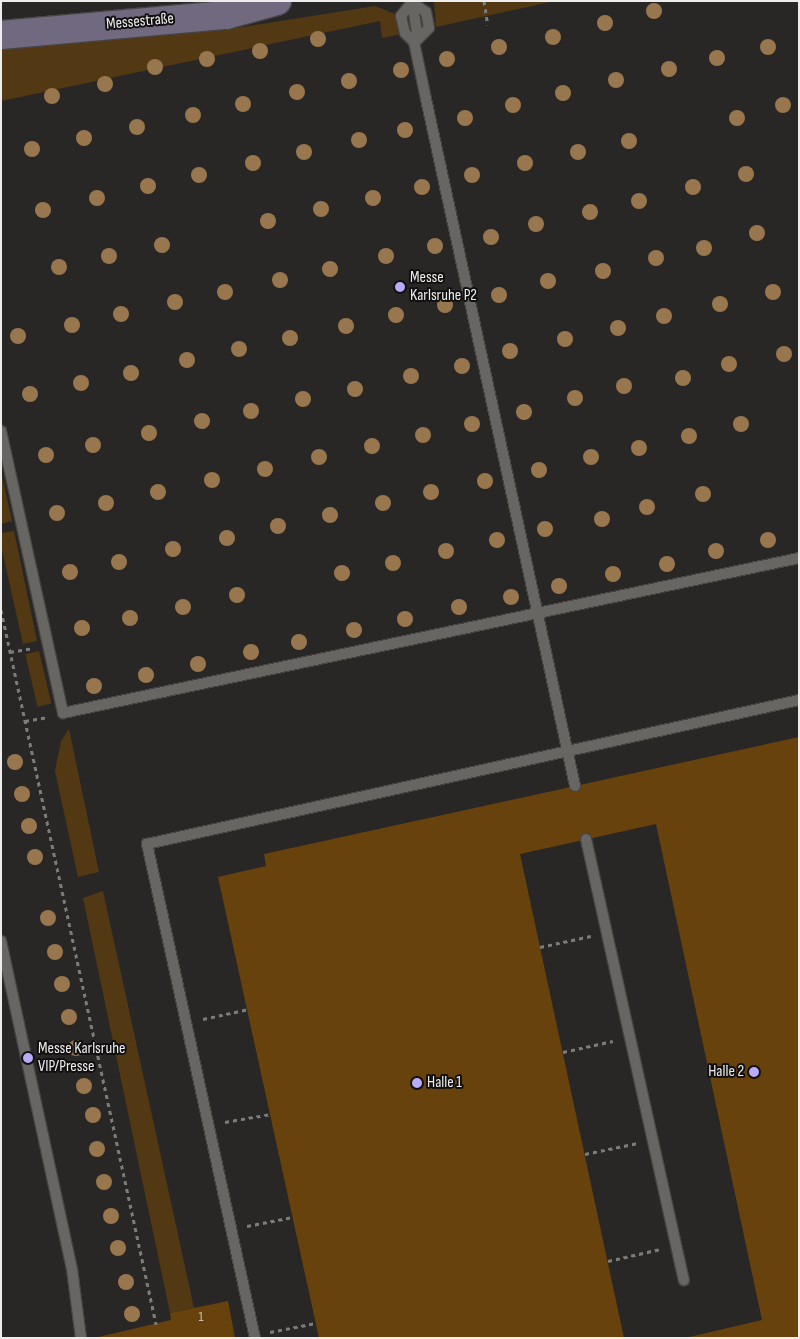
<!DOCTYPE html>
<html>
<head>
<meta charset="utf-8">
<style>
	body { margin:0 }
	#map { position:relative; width:800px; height:1339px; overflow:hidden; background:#292725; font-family:"Sofia Sans Condensed",sans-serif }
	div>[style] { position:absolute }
	.green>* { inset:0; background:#533814; transform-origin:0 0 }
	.building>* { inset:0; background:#67420c }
	.path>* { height:3px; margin-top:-1.5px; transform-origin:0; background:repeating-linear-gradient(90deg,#7e7c7a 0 4px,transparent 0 8px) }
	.roads { filter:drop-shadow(1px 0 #474544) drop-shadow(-1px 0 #474544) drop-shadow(0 1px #474544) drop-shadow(0 -1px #474544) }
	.lane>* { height:10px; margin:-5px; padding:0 5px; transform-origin:5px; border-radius:5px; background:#686663 }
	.secondary>* { height:28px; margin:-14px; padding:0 14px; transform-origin:14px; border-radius:14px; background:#706980 }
	.trees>* { width:16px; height:16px; margin:-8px; border-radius:50%; background:#98774e }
	.dots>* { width:14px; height:14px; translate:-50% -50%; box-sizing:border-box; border:2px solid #111010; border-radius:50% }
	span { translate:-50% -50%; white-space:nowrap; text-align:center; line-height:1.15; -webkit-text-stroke:4px #111010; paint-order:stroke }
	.number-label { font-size:14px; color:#cdc2b4 }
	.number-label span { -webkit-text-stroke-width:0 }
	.street-label { font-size:16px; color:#efedec }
	.poi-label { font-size:16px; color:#efedec }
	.left { translate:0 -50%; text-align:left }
	.right { translate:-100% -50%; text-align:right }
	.frame { position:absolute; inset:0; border:2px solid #efedec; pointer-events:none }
</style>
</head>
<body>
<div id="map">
	<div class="green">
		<i style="clip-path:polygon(434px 1px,555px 1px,436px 27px)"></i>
		<i style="clip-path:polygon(375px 6px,395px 14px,401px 34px,382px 38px,380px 21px,1px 101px,1px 49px,230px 29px)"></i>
		<i style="clip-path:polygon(1px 472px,12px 521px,1px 524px)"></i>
		<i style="clip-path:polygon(14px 531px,37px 641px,23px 644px,1px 545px,1px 533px)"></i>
		<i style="left:39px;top:651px;width:54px;height:14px;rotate:77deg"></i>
		<i style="clip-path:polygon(69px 729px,99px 872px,78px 877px,55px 771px,61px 741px)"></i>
		<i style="clip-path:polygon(103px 891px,194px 1308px,170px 1313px,83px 898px)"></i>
	</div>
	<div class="building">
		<i style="clip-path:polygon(799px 737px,799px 1338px,685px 1338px,762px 1320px,656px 824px,520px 854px,624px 1338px,319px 1338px,218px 877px,266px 866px,264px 854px)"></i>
		<i style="clip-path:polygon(228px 1301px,235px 1338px,94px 1338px,171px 1320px,170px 1313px)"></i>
	</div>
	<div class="path">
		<i style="left:484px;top:1px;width:24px;rotate:81deg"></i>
		<i style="left:1px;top:610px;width:731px;rotate:77.75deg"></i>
		<i style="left:10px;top:652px;width:22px;rotate:-10deg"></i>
		<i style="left:25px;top:721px;width:22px;rotate:-10deg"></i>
		<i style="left:540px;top:947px;width:52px;rotate:-12.2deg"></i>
		<i style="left:203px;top:1019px;width:47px;rotate:-12.3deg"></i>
		<i style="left:563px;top:1052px;width:51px;rotate:-12.4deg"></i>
		<i style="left:225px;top:1122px;width:47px;rotate:-9.9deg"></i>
		<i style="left:585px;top:1154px;width:54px;rotate:-11.7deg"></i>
		<i style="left:247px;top:1226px;width:47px;rotate:-11.1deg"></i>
		<i style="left:608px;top:1261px;width:54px;rotate:-12.8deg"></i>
		<i style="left:270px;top:1332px;width:47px;rotate:-11.1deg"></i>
	</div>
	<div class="roads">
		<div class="lane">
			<i style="left:412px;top:1px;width:30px;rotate:81deg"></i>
			<i style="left:417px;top:31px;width:11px;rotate:105deg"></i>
			<i style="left:414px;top:42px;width:58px;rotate:78.1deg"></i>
			<i style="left:426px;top:99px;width:703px;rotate:77.76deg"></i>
			<i style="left:412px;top:2px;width:17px;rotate:36deg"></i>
			<i style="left:426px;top:12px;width:16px;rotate:79deg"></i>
			<i style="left:429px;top:28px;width:20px;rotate:135deg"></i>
			<i style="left:412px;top:2px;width:18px;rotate:128deg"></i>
			<i style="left:401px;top:16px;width:17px;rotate:77deg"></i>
			<i style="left:405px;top:33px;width:13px;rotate:45deg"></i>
			<i style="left:1px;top:431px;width:289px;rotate:77.6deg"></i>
			<i style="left:63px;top:713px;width:752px;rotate:-11.89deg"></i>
			<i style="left:586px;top:839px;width:452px;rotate:77.5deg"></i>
			<i style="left:1px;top:941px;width:336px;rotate:77.8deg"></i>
			<i style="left:72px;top:1269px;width:70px;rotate:82.6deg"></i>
			<i style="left:255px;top:1338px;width:506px;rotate:-102.33deg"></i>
			<i style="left:147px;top:844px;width:668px;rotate:-12.45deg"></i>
		</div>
		<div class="secondary">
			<i style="left:1px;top:35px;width:226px;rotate:-5.1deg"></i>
			<i style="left:226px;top:15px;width:53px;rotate:-15.4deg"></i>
		</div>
	</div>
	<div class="trees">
		<i style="left:654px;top:11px"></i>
		<i style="left:605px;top:23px"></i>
		<i style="left:553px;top:37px"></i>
		<i style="left:318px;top:39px"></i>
		<i style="left:499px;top:47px"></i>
		<i style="left:768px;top:47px"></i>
		<i style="left:260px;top:51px"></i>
		<i style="left:717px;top:58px"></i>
		<i style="left:207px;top:59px"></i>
		<i style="left:447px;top:59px"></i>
		<i style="left:155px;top:67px"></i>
		<i style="left:669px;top:69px"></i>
		<i style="left:401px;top:70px"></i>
		<i style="left:616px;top:80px"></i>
		<i style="left:349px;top:81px"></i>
		<i style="left:105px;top:84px"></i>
		<i style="left:297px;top:92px"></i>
		<i style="left:563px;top:93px"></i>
		<i style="left:52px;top:96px"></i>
		<i style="left:243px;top:104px"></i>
		<i style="left:513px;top:105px"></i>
		<i style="left:783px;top:105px"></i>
		<i style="left:193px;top:115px"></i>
		<i style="left:465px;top:118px"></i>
		<i style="left:737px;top:118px"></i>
		<i style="left:137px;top:127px"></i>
		<i style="left:405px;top:130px"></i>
		<i style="left:84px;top:138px"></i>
		<i style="left:359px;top:140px"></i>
		<i style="left:629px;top:141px"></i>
		<i style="left:32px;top:149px"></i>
		<i style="left:304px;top:152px"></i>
		<i style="left:578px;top:152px"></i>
		<i style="left:253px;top:163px"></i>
		<i style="left:525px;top:163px"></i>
		<i style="left:746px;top:174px"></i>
		<i style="left:199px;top:175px"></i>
		<i style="left:472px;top:175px"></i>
		<i style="left:148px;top:186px"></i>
		<i style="left:422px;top:187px"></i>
		<i style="left:693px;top:187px"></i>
		<i style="left:97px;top:198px"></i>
		<i style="left:373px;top:198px"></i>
		<i style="left:639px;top:201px"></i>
		<i style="left:321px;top:209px"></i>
		<i style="left:43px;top:210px"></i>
		<i style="left:590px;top:212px"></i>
		<i style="left:268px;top:221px"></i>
		<i style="left:536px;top:224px"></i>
		<i style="left:757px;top:233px"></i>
		<i style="left:491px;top:237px"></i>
		<i style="left:162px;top:245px"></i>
		<i style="left:435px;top:246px"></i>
		<i style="left:704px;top:248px"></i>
		<i style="left:109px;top:256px"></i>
		<i style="left:386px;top:256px"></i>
		<i style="left:656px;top:258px"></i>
		<i style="left:59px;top:267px"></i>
		<i style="left:330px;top:269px"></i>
		<i style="left:603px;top:271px"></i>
		<i style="left:280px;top:280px"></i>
		<i style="left:548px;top:281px"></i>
		<i style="left:225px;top:292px"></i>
		<i style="left:773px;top:292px"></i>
		<i style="left:499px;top:295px"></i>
		<i style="left:175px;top:302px"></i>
		<i style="left:720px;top:304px"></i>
		<i style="left:445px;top:305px"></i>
		<i style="left:121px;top:314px"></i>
		<i style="left:396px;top:315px"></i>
		<i style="left:664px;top:316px"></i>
		<i style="left:72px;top:325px"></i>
		<i style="left:346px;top:326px"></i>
		<i style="left:618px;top:328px"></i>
		<i style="left:18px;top:336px"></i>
		<i style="left:290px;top:338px"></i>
		<i style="left:565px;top:339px"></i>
		<i style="left:239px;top:349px"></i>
		<i style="left:510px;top:351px"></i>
		<i style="left:784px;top:354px"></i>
		<i style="left:187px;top:360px"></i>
		<i style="left:729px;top:364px"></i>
		<i style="left:462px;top:366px"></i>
		<i style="left:131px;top:373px"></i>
		<i style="left:411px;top:376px"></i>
		<i style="left:683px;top:378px"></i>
		<i style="left:81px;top:383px"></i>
		<i style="left:624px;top:386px"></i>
		<i style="left:355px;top:389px"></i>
		<i style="left:30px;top:394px"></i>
		<i style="left:575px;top:398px"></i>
		<i style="left:303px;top:399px"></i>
		<i style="left:251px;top:411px"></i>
		<i style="left:524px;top:412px"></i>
		<i style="left:202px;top:421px"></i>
		<i style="left:472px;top:424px"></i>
		<i style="left:741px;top:424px"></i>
		<i style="left:149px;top:433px"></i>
		<i style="left:423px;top:435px"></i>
		<i style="left:689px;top:436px"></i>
		<i style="left:93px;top:445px"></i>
		<i style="left:372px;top:446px"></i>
		<i style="left:639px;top:448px"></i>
		<i style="left:46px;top:455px"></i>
		<i style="left:319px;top:457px"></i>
		<i style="left:591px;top:457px"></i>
		<i style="left:265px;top:469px"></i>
		<i style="left:539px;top:470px"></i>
		<i style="left:212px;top:480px"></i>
		<i style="left:485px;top:481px"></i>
		<i style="left:158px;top:492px"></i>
		<i style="left:431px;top:492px"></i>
		<i style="left:703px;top:494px"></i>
		<i style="left:106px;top:503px"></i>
		<i style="left:383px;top:503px"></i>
		<i style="left:647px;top:507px"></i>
		<i style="left:57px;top:513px"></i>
		<i style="left:330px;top:515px"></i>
		<i style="left:602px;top:519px"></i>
		<i style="left:278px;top:526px"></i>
		<i style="left:545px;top:529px"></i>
		<i style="left:227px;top:538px"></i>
		<i style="left:497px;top:540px"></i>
		<i style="left:768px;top:540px"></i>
		<i style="left:173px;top:549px"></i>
		<i style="left:446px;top:551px"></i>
		<i style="left:716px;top:551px"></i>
		<i style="left:119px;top:562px"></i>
		<i style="left:393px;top:563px"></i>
		<i style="left:667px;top:564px"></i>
		<i style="left:70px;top:572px"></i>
		<i style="left:342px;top:573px"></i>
		<i style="left:613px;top:574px"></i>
		<i style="left:559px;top:586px"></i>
		<i style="left:237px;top:595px"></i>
		<i style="left:511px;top:597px"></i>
		<i style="left:183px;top:607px"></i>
		<i style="left:459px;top:607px"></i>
		<i style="left:130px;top:618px"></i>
		<i style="left:405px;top:619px"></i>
		<i style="left:82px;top:628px"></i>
		<i style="left:354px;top:630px"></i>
		<i style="left:299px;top:642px"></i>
		<i style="left:251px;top:652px"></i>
		<i style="left:198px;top:664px"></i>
		<i style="left:146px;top:675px"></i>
		<i style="left:94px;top:686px"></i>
		<i style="left:15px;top:762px"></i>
		<i style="left:22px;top:794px"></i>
		<i style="left:29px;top:826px"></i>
		<i style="left:35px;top:857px"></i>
		<i style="left:48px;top:918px"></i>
		<i style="left:55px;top:952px"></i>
		<i style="left:62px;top:984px"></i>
		<i style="left:69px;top:1017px"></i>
		<i style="left:76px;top:1048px"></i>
		<i style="left:84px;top:1086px"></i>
		<i style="left:93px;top:1115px"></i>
		<i style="left:97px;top:1149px"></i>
		<i style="left:104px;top:1182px"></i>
		<i style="left:111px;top:1216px"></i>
		<i style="left:118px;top:1248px"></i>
		<i style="left:126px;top:1282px"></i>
		<i style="left:132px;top:1314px"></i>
	</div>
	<div class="dots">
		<i style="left:400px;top:287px;background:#b9abf7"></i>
		<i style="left:28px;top:1058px;background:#b9abf7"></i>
		<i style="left:754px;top:1072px;background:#b9abf7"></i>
		<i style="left:417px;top:1083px;background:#b9abf7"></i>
	</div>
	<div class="number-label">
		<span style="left:201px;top:1317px">1</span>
	</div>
	<div class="street-label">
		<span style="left:140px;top:22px;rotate:-5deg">Messestraße</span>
	</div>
	<div class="poi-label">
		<span class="left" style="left:410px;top:287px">Messe<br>Karlsruhe P2</span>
		<span class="left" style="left:38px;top:1058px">Messe Karlsruhe<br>VIP/Presse</span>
		<span class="right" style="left:744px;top:1072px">Halle 2</span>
		<span class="left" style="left:427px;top:1083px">Halle 1</span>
	</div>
	<div class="frame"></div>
</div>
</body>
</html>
